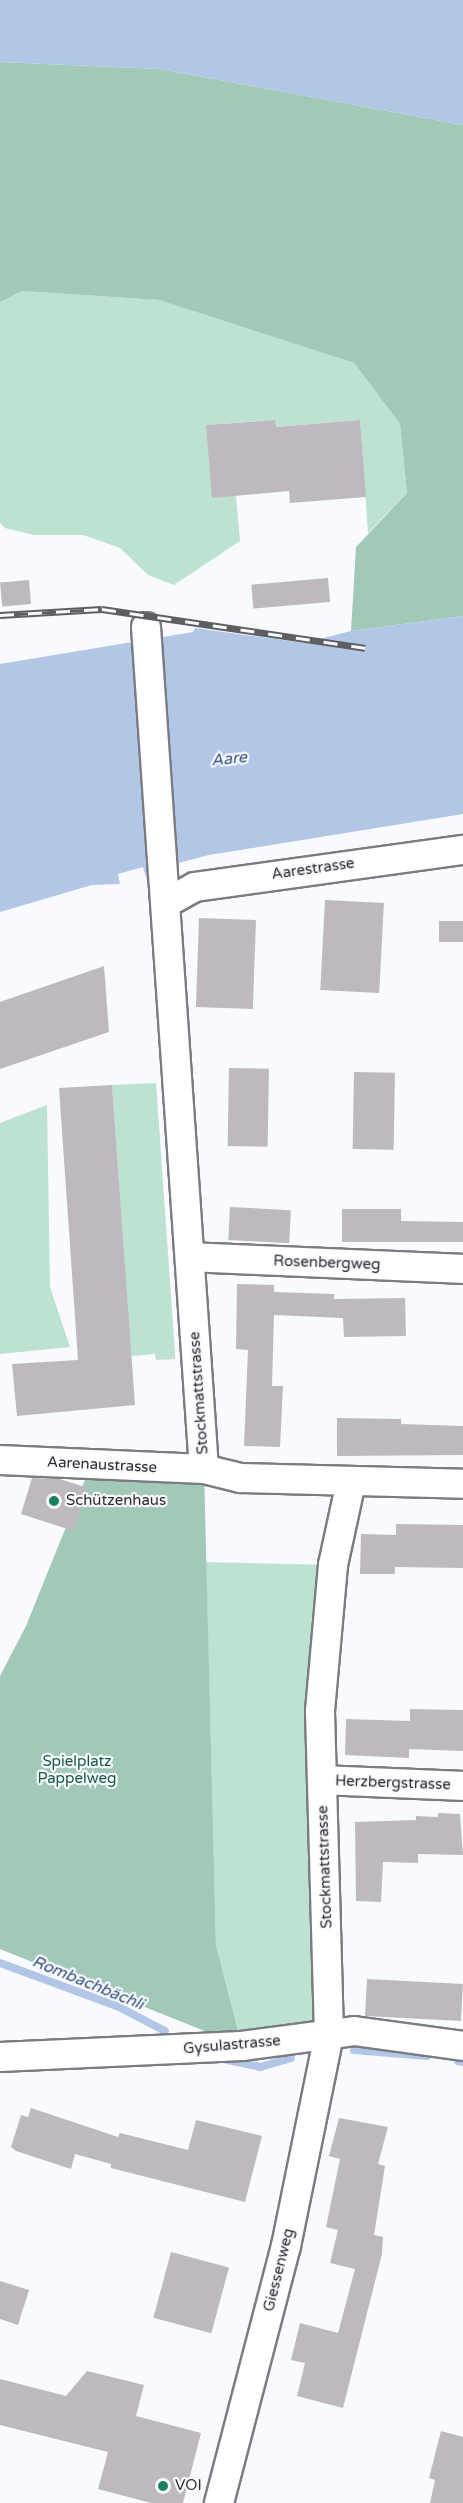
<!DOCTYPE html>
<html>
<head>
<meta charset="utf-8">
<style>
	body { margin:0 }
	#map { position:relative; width:463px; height:2503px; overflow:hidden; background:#f8fafe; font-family:"Varela Round",sans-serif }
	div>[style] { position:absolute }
	.green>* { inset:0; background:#bee2d1 }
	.forest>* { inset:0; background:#a2c9b7 }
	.water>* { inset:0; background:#b2c6e6 }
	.stream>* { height:8px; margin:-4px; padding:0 4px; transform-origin:4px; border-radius:4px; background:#b2c6e6 }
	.building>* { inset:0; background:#bdb9be; transform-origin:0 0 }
	.roads { filter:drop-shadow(2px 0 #7a7c81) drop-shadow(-2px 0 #7a7c81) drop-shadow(0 2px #7a7c81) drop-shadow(0 -2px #7a7c81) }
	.minor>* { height:28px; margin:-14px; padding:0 14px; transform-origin:14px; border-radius:14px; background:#fff }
	.rail>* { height:7px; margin-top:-3.5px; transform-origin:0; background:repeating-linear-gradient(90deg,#f8fafe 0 14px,#5d5e61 0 28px); box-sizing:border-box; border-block:2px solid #5d5e61 }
	.dots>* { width:16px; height:16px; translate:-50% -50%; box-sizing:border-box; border:3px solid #f8fafe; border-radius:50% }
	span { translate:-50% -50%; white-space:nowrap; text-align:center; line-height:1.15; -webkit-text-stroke:4.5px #f8fafe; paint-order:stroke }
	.street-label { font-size:15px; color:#2a2b2d }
	.poi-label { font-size:15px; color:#2a2b2d }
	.left { translate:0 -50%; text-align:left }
	.park-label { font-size:15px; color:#155b43 }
	.water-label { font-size:16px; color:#36517c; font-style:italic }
</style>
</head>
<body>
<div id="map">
	<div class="green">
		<i style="clip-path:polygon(22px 291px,159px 300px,354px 363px,400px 424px,407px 493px,368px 533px,360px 420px,276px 427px,274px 420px,206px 425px,236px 496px,240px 541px,174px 585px,148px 575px,120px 548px,83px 535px,34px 535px,5px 528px,0 523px,0 302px)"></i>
		<i style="clip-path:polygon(156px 1083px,175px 1352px,175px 1359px,156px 1360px,155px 1354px,131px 1356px,112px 1085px)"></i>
		<i style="clip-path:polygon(47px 1105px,50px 1287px,70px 1347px,0 1354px,0 1123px)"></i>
		<i style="clip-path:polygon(206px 1562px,333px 1565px,329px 2034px,242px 2046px,216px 1945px)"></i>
	</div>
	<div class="forest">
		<i style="clip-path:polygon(0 62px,160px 69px,463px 125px,463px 616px,351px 631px,356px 547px,407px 493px,400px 424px,354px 363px,159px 300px,22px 291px,0 302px)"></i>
		<i style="clip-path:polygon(91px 1465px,204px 1469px,216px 1945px,242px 2046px,0 1949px,0 1676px,26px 1626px)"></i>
	</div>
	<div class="water">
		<i style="clip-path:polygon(0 0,463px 0,463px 125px,160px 69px,0 62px)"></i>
		<i style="clip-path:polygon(463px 616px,463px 814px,209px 855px,178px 863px,147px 881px,143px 867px,118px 874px,120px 884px,92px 885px,0 912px,0 664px,193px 632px,195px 628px,304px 643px,351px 631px)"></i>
	</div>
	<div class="stream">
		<i style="left:0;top:1963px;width:125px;rotate:20.2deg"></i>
		<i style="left:117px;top:2006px;width:54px;rotate:27.5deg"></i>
		<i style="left:354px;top:2050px;width:73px;rotate:4.7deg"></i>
		<i style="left:223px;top:2059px;width:38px;rotate:12deg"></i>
		<i style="left:260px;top:2067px;width:32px;rotate:-16deg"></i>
		<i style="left:458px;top:2061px;width:5px;rotate:11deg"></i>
	</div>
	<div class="building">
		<i style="clip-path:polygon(275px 420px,276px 427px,360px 420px,366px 497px,290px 503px,289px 491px,212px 498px,206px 425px)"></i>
		<i style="left:328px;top:578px;width:24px;height:77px;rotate:85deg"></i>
		<i style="left:29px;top:580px;width:24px;height:29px;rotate:85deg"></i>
		<i style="left:325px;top:900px;width:59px;height:90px;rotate:3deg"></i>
		<i style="left:199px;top:918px;width:57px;height:89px;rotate:2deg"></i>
		<i style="left:439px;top:921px;width:24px;height:21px"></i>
		<i style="clip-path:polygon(104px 966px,109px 1032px,0 1069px,0 1002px)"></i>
		<i style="left:229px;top:1068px;width:40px;height:78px;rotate:1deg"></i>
		<i style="left:354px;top:1072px;width:41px;height:77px;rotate:1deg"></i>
		<i style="clip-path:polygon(112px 1085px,135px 1405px,17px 1416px,12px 1364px,78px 1360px,59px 1088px)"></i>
		<i style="left:230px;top:1207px;width:61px;height:33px;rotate:3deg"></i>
		<i style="clip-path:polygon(342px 1209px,401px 1209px,401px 1221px,463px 1222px,463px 1242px,342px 1242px)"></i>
		<i style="clip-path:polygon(237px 1284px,274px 1285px,274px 1292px,334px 1294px,334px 1299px,405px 1298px,406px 1336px,344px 1337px,343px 1318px,274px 1315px,272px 1386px,283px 1386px,280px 1447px,244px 1446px,248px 1350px,236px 1349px)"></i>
		<i style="clip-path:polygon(337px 1418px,401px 1419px,401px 1424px,463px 1426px,463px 1455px,337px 1456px)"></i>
		<i style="clip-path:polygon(32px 1478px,60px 1479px,88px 1488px,74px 1531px,21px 1514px)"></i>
		<i style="clip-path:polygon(396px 1524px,463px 1525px,463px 1568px,395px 1567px,395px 1574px,360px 1574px,361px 1534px,396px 1535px)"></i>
		<i style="clip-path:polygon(410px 1709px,463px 1710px,463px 1751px,409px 1749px,409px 1758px,345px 1755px,346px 1719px,410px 1721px)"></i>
		<i style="clip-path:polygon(438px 1813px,460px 1814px,463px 1855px,418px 1854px,418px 1863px,383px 1862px,381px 1902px,356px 1901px,355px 1822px,416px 1820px,416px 1816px,438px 1817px)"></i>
		<i style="left:367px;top:1979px;width:96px;height:37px;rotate:3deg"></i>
		<i style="clip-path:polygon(31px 2108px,118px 2137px,120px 2133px,188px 2150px,196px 2120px,262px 2136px,245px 2202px,111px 2168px,111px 2164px,75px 2154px,71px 2169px,16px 2151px,11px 2147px,21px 2115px,28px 2117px)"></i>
		<i style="clip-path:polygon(339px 2118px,388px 2127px,378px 2164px,385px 2166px,374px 2235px,383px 2237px,382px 2254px,343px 2408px,297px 2396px,305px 2363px,291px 2360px,300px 2323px,338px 2333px,355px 2269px,330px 2263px,338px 2230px,326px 2227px,340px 2159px,329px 2156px)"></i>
		<i style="left:171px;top:2252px;width:60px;height:68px;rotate:15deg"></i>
		<i style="clip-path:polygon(0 2281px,29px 2290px,18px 2325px,0 2319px)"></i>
		<i style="clip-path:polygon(87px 2371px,144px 2385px,136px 2416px,201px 2433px,183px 2503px,151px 2503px,98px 2489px,108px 2452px,0 2425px,0 2379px,66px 2396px)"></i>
		<i style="clip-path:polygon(441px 2431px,463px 2437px,463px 2503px,430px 2503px,435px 2480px,429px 2478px)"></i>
	</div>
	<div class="roads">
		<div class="minor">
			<i style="left:146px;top:627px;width:844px;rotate:86.06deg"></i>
			<i style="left:166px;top:903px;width:33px;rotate:-29deg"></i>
			<i style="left:195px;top:887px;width:271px;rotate:-7.9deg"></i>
			<i style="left:190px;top:1257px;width:273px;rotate:2.5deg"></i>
			<i style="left:0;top:1460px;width:204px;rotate:2.5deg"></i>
			<i style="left:204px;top:1469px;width:38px;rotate:14deg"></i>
			<i style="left:241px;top:1478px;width:222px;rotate:1.5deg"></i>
			<i style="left:322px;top:1780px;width:141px;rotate:2.4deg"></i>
			<i style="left:0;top:2057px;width:242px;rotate:-2.6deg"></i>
			<i style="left:242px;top:2046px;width:113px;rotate:-7.6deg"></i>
			<i style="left:354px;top:2031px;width:110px;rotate:7.8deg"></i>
			<i style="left:219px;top:2503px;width:266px;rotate:-75.4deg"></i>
			<i style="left:286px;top:2246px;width:216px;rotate:-78.5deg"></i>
			<i style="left:329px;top:2034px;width:323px;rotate:-91.6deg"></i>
			<i style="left:320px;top:1711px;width:147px;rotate:-84.9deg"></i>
			<i style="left:333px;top:1565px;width:85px;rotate:-77.8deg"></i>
		</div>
	</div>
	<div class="rail">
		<i style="left:0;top:615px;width:102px;rotate:-3.4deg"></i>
		<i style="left:102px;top:609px;width:266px;rotate:8.4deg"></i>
	</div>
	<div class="dots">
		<i style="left:54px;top:1501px;background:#1b815c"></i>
		<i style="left:163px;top:2486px;background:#1b815c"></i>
	</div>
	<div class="street-label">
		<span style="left:313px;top:869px;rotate:-8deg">Aarestrasse</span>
		<span style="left:327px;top:1263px;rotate:2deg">Rosenbergweg</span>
		<span style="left:199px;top:1393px;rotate:-94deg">Stockmattstrasse</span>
		<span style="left:102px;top:1465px;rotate:3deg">Aarenaustrasse</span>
		<span style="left:393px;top:1783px;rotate:2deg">Herzbergstrasse</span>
		<span style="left:325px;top:1867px;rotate:-92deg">Stockmattstrasse</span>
		<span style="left:232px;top:2045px;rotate:-5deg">Gysulastrasse</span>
		<span style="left:279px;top:2270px;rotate:-76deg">Giessenweg</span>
	</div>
	<div class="poi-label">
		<span class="left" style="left:66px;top:1501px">Schützenhaus</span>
		<span class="left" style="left:175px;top:2486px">VOI</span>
	</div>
	<div class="park-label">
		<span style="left:77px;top:1770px">Spielplatz<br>Pappelweg</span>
	</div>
	<div class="water-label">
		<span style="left:229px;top:759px;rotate:-6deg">Aare</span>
		<span style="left:88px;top:1983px;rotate:22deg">Rombachbächli</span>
	</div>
</div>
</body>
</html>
